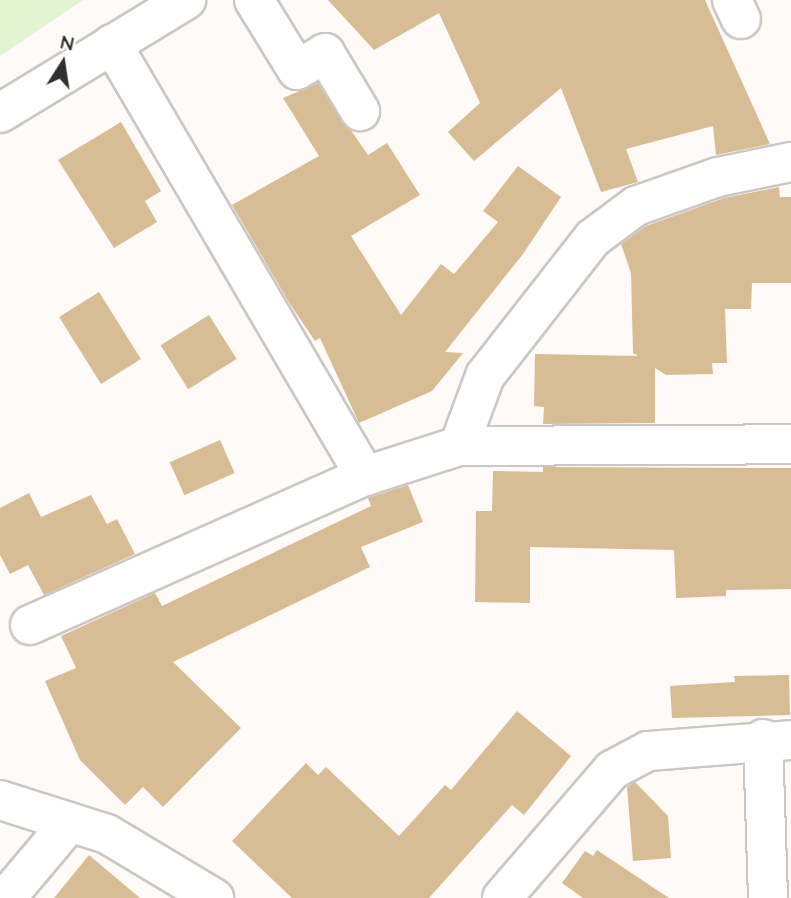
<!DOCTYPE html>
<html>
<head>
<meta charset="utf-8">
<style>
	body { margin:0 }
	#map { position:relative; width:791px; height:898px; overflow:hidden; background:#fdfaf7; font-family:Quicksand,sans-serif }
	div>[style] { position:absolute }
	.green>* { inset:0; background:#e2f3d2 }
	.building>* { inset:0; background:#d8bc93; transform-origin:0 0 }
	.roads { filter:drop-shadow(2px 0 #cbc7c5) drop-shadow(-2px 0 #cbc7c5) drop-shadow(0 2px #cbc7c5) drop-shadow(0 -2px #cbc7c5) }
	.minor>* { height:38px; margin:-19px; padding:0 19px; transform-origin:19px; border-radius:19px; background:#fff }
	span { translate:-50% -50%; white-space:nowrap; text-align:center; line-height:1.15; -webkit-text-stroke:7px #fff; paint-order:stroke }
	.north { position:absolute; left:28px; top:28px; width:70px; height:70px; -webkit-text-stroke:5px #fff; paint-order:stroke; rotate:12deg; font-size:19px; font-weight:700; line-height:28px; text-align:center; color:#32302f }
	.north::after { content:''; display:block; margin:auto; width:24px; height:32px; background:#32302f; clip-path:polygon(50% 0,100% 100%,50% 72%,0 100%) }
</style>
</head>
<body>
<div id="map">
	<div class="green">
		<i style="clip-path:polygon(0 0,83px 0,0 56px)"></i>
	</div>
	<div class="building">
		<i style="clip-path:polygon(328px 0,705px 0,770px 144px,716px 155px,713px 126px,626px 149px,638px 182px,601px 192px,561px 88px,474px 161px,448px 132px,480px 103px,439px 13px,374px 50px)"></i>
		<i style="clip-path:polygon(318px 83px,368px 155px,387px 143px,420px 195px,351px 236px,401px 315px,441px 264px,454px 274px,498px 222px,483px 211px,518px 166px,561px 197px,523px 254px,445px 352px,463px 353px,432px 391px,359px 423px,320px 338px,315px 341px,290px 304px,232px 205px,319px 156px,283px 98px)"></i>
		<i style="clip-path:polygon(121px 122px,161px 191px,145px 201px,157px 222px,114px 248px,58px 160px)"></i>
		<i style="clip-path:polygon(779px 187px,780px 197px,791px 197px,791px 283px,752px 283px,751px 309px,725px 309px,727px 363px,712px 363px,713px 374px,666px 375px,655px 368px,655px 423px,543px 424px,544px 407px,534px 406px,535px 354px,638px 356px,633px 353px,631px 273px,621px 244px,646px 226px,724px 198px)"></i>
		<i style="left:99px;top:292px;width:79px;height:47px;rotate:58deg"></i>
		<i style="left:209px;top:315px;width:52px;height:57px;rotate:58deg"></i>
		<i style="left:220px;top:440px;width:36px;height:55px;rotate:66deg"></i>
		<i style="clip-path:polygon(543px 467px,791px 468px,791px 589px,726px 590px,726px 596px,676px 598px,674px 550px,530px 547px,530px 603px,475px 602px,476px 511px,492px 511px,493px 471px,543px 472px)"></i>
		<i style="clip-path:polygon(408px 485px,423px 522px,361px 547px,370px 567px,173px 662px,241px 728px,163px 807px,143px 787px,125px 805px,80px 760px,45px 681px,76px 668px,61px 636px,155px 593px,162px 606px,371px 506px,368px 498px)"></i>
		<i style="clip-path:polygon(29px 493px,41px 517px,91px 495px,107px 524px,117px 519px,135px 554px,44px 595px,28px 565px,10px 574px,0 555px,0 508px)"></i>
		<i style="clip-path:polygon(789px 675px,790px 715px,672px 718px,670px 686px,735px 682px,734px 676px)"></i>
		<i style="clip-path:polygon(517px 711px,571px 756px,524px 815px,512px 805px,429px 898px,292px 898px,232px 841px,306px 763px,318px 775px,326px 767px,399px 836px,445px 785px,451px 790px)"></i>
		<i style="clip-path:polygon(635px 782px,668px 816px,671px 858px,633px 861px,627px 787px)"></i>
		<i style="clip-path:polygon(597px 850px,669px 898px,583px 898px,562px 883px,585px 851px,593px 856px)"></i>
		<i style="clip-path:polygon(89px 855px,140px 898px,54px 898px)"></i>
	</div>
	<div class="roads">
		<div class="minor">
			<i style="left:254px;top:0;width:82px;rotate:58.4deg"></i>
			<i style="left:297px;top:70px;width:33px;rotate:-31deg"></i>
			<i style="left:325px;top:53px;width:68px;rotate:58.9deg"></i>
			<i style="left:732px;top:0;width:21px;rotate:65deg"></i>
			<i style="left:112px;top:44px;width:501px;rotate:59.64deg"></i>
			<i style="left:0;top:113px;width:218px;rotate:-31.3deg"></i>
			<i style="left:459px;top:446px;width:75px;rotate:-69.6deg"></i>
			<i style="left:485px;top:376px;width:175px;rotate:-52deg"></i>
			<i style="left:593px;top:238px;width:54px;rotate:-36.7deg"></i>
			<i style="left:636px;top:206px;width:87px;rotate:-19.5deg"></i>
			<i style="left:718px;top:177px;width:75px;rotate:-11.6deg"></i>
			<i style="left:30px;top:625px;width:367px;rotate:-24deg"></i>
			<i style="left:365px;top:476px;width:99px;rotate:-17.7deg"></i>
			<i style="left:459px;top:446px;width:332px;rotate:-0.3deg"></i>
			<i style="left:763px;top:739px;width:159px;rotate:88.2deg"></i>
			<i style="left:0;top:800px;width:112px;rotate:17.6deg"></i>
			<i style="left:107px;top:834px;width:125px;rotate:30.9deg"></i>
			<i style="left:6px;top:898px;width:99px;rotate:-49.9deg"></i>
			<i style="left:502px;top:898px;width:169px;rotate:-49.3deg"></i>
			<i style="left:612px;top:770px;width:41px;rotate:-27.8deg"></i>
			<i style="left:648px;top:751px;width:143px;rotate:-4.4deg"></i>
		</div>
	</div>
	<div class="north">N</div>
</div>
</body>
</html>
